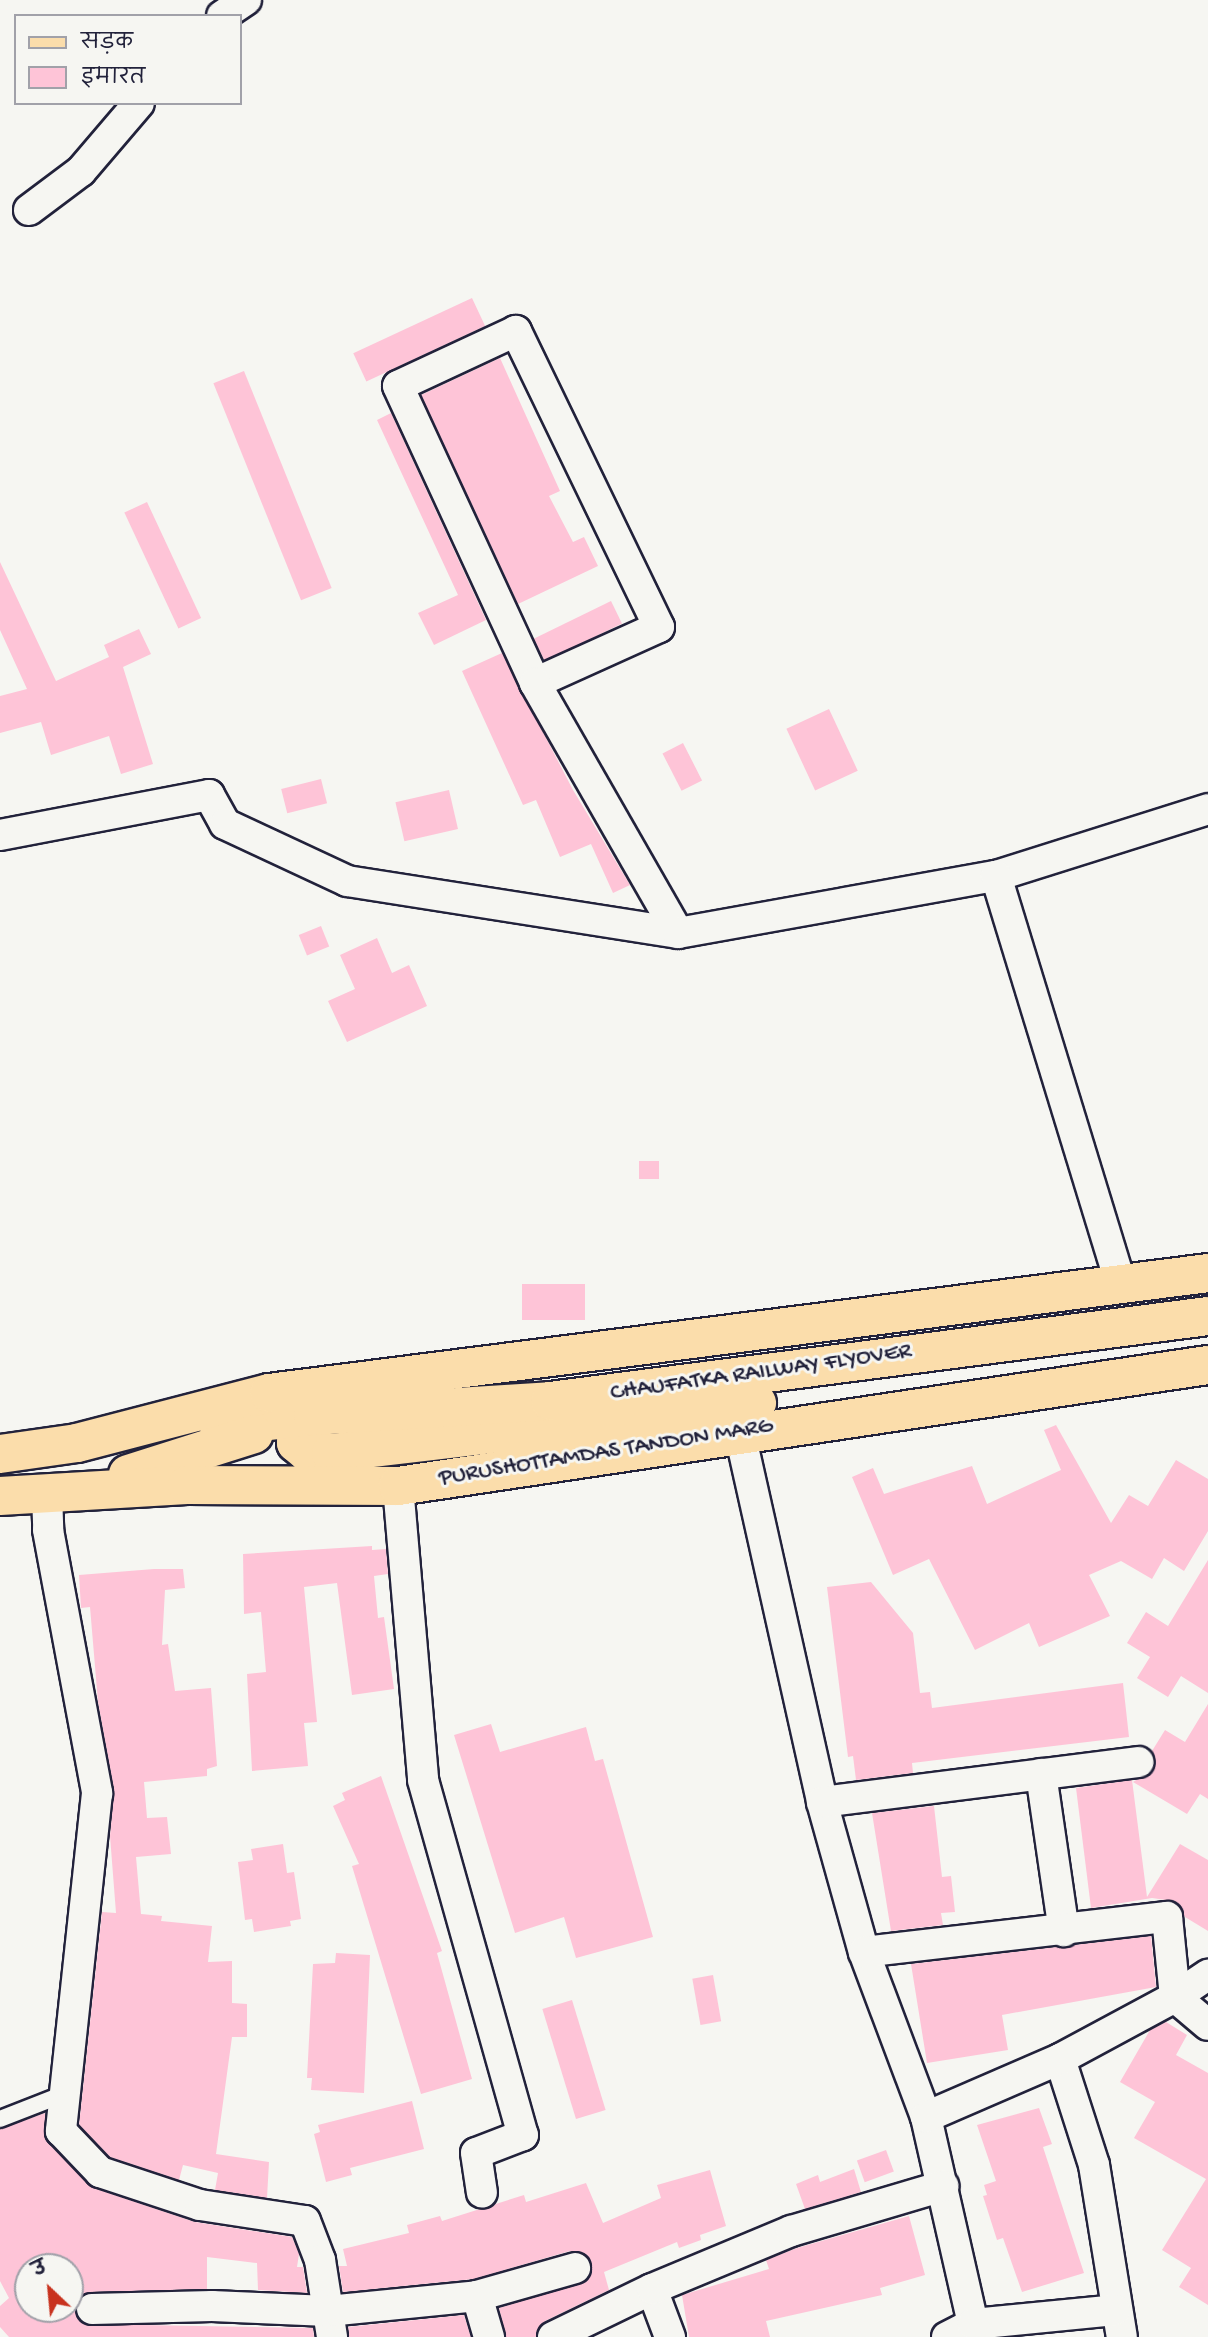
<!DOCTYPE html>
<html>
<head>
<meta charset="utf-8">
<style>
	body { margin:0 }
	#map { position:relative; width:1208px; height:2337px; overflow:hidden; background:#f6f6f2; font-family:"Gochi Hand","Playpen Sans Deva",sans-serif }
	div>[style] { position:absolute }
	.building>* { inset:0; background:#fec4d7; transform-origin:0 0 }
	.roads { filter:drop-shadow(2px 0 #22223b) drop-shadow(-2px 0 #22223b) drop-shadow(0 2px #22223b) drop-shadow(0 -2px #22223b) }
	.lane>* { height:16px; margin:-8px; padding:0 8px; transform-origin:8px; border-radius:8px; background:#f6f6f2 }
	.street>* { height:30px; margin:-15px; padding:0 15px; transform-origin:15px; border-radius:15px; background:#f6f6f2 }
	.primary>* { height:38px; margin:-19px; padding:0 19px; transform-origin:19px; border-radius:19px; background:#fbddab }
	span { translate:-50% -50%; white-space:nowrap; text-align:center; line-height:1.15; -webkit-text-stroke:6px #f6f6f2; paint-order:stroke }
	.street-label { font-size:24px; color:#22223b }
	.legend { position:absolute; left:14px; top:14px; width:228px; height:91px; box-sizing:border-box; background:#f6f6f2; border:2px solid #a1a1a9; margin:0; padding:9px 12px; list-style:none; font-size:21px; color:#22223b }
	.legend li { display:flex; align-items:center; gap:14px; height:35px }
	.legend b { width:35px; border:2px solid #a1a1a9 }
	.north { position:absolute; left:14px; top:2253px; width:70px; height:70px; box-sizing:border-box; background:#f6f6f2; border:2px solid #a1a1a9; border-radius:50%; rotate:334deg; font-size:19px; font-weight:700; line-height:28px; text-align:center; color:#22223b }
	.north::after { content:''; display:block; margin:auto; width:24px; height:32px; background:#c8321e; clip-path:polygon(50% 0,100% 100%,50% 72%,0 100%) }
</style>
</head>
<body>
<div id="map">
	<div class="building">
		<i style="left:472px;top:298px;width:31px;height:131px;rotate:65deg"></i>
		<i style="clip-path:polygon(500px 358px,560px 491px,549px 496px,573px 542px,584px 537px,598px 566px,518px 604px,421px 395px)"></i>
		<i style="left:244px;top:371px;width:234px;height:33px;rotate:68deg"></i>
		<i style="clip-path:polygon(391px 413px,486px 620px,434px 645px,418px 613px,458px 595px,377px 420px)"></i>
		<i style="left:147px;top:502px;width:128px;height:25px;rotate:65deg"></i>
		<i style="clip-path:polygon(0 562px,56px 681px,109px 657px,104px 645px,139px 629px,151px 654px,123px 667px,153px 764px,121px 774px,109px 736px,51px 755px,41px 722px,0 733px,0 696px,27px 689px,0 630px)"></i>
		<i style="left:611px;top:601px;width:25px;height:86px;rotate:64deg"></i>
		<i style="clip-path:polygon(502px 653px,573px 790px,630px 885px,613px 893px,591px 844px,560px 857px,536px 800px,523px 805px,462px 671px)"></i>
		<i style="left:829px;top:709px;width:68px;height:47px;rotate:65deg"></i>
		<i style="left:683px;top:743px;width:42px;height:23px;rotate:63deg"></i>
		<i style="left:321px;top:779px;width:25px;height:41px;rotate:76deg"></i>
		<i style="left:449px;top:790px;width:40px;height:55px;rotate:77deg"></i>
		<i style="left:321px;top:926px;width:22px;height:24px;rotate:68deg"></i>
		<i style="clip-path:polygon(377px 938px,392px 973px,409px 965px,427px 1006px,347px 1042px,328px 1001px,355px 989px,340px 955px)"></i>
		<i style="left:659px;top:1161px;width:18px;height:20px;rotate:90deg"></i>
		<i style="left:522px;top:1284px;width:63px;height:36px"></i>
		<i style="clip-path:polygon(1056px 1425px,1111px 1523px,1129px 1495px,1148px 1506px,1176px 1460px,1208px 1479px,1208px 1531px,1184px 1571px,1164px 1558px,1152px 1579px,1121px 1561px,1089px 1575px,1110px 1616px,1039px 1647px,1029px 1623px,975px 1650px,929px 1559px,893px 1575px,852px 1477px,873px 1468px,884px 1494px,972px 1466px,987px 1504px,1061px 1470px,1044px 1430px)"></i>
		<i style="clip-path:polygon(372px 1546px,372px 1550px,386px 1549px,388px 1574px,374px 1576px,378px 1618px,384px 1617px,394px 1689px,352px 1695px,337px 1583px,304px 1587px,317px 1722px,304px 1723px,308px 1766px,252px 1771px,247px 1674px,266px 1672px,261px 1612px,244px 1614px,243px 1554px)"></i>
		<i style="clip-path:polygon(1208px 1560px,1208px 1693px,1181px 1676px,1168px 1697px,1137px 1678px,1150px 1657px,1127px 1643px,1146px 1612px,1168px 1626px)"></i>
		<i style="clip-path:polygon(154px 1569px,183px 1569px,185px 1588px,165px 1590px,162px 1645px,168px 1644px,175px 1691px,211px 1688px,217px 1766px,207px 1769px,207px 1776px,144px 1782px,147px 1818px,167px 1817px,171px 1854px,136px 1857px,141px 1914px,162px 1916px,161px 1921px,212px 1926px,208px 1962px,232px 1961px,232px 2003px,247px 2004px,247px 2037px,232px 2037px,216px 2154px,269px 2162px,267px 2198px,215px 2190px,218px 2173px,183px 2165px,179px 2180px,110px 2157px,79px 2125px,102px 1912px,116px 1913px,110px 1836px,114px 1790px,98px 1702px,90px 1607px,81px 1608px,79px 1575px)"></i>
		<i style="clip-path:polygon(871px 1582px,913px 1633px,920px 1693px,930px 1692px,932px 1708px,1123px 1683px,1129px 1737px,912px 1763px,913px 1773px,856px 1780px,853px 1756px,848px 1757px,827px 1587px)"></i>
		<i style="clip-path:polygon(1208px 1704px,1208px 1799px,1200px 1794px,1187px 1814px,1133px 1782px,1154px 1769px,1152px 1751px,1165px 1730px,1185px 1742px)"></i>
		<i style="clip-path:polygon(491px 1724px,500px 1752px,586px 1727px,595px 1761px,603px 1759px,653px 1937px,576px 1958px,564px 1917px,515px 1933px,454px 1735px)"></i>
		<i style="clip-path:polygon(381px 1776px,442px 1951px,437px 1953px,472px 2079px,421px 2094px,352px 1866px,359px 1864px,333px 1806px,345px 1800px,342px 1793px)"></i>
		<i style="clip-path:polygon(1132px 1780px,1147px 1897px,1180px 1844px,1208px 1860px,1208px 1931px,1185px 1917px,1173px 1901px,1152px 1898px,1091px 1908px,1076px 1788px)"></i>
		<i style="clip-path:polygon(934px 1806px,942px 1877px,951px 1876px,955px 1912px,941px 1913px,943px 1925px,891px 1931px,872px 1813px)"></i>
		<i style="clip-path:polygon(283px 1844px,287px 1873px,294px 1872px,301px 1919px,290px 1921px,291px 1926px,254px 1932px,252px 1919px,245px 1920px,238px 1862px,253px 1860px,251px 1849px)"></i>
		<i style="clip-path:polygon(1151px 1936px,1156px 1987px,1002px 2015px,1008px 2050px,927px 2063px,911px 1964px)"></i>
		<i style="clip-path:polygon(336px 1953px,370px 1955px,364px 2093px,311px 2090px,312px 2078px,307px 2078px,313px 1964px,335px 1963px)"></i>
		<i style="left:713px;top:1975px;width:47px;height:21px;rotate:80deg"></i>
		<i style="left:572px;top:2000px;width:115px;height:31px;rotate:73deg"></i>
		<i style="clip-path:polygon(1166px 2022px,1187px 2035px,1176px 2055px,1208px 2073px,1208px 2305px,1179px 2287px,1191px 2268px,1162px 2250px,1206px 2179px,1134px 2138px,1155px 2102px,1120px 2082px,1150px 2030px)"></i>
		<i style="clip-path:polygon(412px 2101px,424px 2149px,350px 2168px,352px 2175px,326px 2182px,314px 2134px,320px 2132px,318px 2125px)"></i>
		<i style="clip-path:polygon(1039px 2108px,1052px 2144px,1043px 2147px,1084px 2273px,1022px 2292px,1003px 2238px,997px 2240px,983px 2196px,987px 2195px,984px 2185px,996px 2181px,977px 2125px)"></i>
		<i style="clip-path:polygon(evenodd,45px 2113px,48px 2143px,94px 2188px,195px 2222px,292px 2237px,299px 2254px,297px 2267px,303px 2267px,307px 2293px,258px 2290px,257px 2263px,207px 2257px,207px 2289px,91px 2292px,76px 2301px,77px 2318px,83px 2324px,313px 2328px,314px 2337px,9px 2337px,0 2327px,0 2306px,9px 2298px,0 2281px,0 2129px,45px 2113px,28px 2267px,70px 2267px,70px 2309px,28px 2314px,28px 2267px)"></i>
		<i style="left:886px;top:2150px;width:23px;height:31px;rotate:70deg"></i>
		<i style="clip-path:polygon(854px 2169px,861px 2192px,805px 2209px,796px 2184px,818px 2175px,820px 2182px)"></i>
		<i style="clip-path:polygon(710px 2170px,726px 2226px,700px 2235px,701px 2240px,679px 2248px,677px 2242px,604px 2272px,609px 2290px,545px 2321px,536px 2337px,506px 2337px,499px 2308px,587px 2281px,592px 2272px,587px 2255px,570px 2251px,474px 2279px,343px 2292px,339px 2266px,347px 2266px,343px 2249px,409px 2233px,407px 2225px,440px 2216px,442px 2221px,524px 2195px,526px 2202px,586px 2183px,603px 2223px,661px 2198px,657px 2185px)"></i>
		<i style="clip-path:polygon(909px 2216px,925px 2275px,880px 2288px,882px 2295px,766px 2321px,770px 2337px,689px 2337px,682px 2295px,769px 2269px,766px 2260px,797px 2248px)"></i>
		<i style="clip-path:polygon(464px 2315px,471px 2337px,349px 2337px,348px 2327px)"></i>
	</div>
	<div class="roads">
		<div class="lane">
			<i style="left:0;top:2119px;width:69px;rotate:-21.3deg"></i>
		</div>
		<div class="street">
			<i style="left:222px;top:16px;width:29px;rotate:-34deg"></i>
			<i style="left:29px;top:210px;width:65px;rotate:-36.9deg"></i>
			<i style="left:81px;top:171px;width:89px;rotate:-49.5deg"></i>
			<i style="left:535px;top:683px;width:136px;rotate:-24.3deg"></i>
			<i style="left:659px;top:627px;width:329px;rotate:-115.8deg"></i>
			<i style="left:516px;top:331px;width:130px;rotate:155deg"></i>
			<i style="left:398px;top:386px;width:327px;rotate:65.2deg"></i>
			<i style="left:535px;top:683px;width:288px;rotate:60.2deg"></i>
			<i style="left:0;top:835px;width:213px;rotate:-10.8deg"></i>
			<i style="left:209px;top:795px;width:33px;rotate:61deg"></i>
			<i style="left:225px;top:824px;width:135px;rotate:25deg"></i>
			<i style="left:347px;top:881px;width:335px;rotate:8.9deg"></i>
			<i style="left:678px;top:933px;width:323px;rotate:-10.2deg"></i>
			<i style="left:996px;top:876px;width:222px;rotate:-17.5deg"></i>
			<i style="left:996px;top:876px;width:429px;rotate:73deg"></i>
			<i style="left:736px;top:1416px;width:395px;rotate:77.4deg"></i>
			<i style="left:822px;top:1802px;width:156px;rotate:74.4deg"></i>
			<i style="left:864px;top:1952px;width:176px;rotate:69.4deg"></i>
			<i style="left:926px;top:2117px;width:212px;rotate:77.2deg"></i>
			<i style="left:398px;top:1486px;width:295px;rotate:85.1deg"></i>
			<i style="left:423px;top:1780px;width:369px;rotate:74.3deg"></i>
			<i style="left:523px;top:2135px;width:50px;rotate:159deg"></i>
			<i style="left:476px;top:2153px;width:40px;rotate:81.5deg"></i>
			<i style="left:47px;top:1493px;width:37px;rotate:88deg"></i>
			<i style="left:48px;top:1530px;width:268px;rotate:79.4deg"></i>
			<i style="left:97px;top:1793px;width:340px;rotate:96.1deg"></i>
			<i style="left:61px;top:2131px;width:57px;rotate:46.4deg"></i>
			<i style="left:100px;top:2172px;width:105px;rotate:18.3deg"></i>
			<i style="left:200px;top:2205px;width:106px;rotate:8.7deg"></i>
			<i style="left:305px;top:2221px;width:42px;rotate:69deg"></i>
			<i style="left:320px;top:2260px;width:78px;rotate:81.1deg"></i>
			<i style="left:1041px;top:1774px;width:159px;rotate:81.7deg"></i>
			<i style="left:822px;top:1802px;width:319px;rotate:-7.2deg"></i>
			<i style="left:864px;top:1952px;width:305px;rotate:-6.6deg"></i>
			<i style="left:1167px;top:1917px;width:80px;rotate:84.3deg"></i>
			<i style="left:1175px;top:1997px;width:40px;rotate:-34deg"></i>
			<i style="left:1060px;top:2059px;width:111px;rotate:72.2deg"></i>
			<i style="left:1094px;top:2165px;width:174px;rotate:80.8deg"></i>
			<i style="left:926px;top:2117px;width:146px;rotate:-23.4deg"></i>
			<i style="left:1060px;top:2059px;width:131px;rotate:-28.3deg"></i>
			<i style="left:1175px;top:1997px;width:43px;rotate:40.3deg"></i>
			<i style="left:477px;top:2296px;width:43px;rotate:73.7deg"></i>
			<i style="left:92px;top:2309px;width:120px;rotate:-1.4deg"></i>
			<i style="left:212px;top:2306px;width:116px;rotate:2.5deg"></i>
			<i style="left:328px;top:2311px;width:150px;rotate:-5.7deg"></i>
			<i style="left:477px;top:2296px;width:102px;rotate:-15.9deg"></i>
			<i style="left:553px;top:2337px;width:110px;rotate:-25.9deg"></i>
			<i style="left:670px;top:2337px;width:51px;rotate:-110.6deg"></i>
			<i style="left:652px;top:2289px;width:151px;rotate:-22.6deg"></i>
			<i style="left:791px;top:2231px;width:159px;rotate:-16.5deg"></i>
			<i style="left:947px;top:2337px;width:29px;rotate:-27deg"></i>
			<i style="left:973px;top:2324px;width:143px;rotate:-5.6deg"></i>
		</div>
		<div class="primary">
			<i style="left:313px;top:1416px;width:18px;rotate:153deg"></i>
			<i style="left:297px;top:1424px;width:19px;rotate:93deg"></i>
			<i style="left:296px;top:1443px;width:16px;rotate:40deg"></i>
			<i style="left:308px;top:1453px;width:23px"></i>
			<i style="left:331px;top:1453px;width:429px;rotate:-6.7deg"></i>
			<i style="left:219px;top:1427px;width:95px;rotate:-6.7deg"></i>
			<i style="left:313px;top:1416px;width:237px;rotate:-3.6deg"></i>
			<i style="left:550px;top:1401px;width:663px;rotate:-7.36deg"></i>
			<i style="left:0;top:1454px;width:78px;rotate:-8.1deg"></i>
			<i style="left:77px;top:1443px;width:198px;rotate:-14.6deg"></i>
			<i style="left:269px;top:1393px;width:947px;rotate:-7.28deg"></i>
			<i style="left:128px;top:1474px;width:132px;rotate:-17.6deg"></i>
			<i style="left:0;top:1496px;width:187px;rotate:-3.4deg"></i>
			<i style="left:187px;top:1485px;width:211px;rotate:0.3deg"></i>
			<i style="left:398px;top:1486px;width:819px;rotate:-8.5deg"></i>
		</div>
	</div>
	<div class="street-label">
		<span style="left:761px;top:1373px;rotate:-8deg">CHAUFATKA RAILWAY FLYOVER</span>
		<span style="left:606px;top:1453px;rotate:-9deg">PURUSHOTTAMDAS TANDON MARG</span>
	</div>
	<ul class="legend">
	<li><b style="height:9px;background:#fbddab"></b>सड़क</li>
	<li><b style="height:19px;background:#fec4d7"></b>इमारत</li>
	</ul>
	<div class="north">उ</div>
</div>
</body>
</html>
